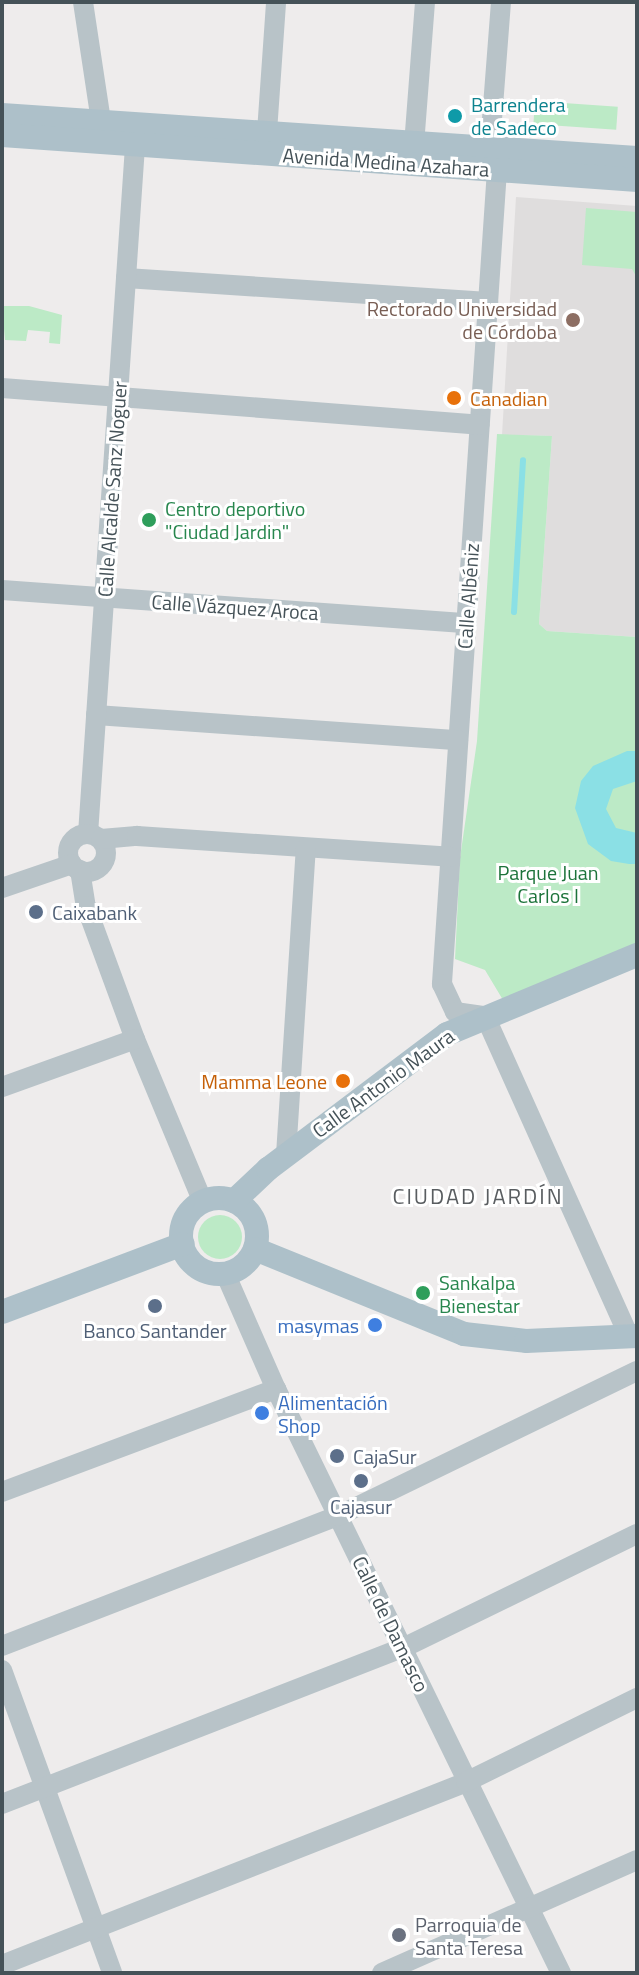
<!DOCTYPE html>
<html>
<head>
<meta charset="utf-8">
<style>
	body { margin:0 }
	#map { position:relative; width:639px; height:1975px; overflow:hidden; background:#eeecec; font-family:"Titillium Web",sans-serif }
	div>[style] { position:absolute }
	.education>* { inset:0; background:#dfdddd }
	.green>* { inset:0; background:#bceac6; transform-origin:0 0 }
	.round { border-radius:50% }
	.water>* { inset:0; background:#8be0e5 }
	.stream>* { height:6px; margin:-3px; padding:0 3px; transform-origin:3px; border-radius:3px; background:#8be0e5 }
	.minor>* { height:20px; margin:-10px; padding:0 10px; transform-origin:10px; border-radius:10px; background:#b8c3c8 }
	.minor>.ring { margin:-10px; padding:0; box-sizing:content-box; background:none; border:20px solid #b8c3c8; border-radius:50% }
	.major>* { height:24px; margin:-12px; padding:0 12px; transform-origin:12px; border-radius:12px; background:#adc0c9 }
	.major>.ring { margin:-12px; padding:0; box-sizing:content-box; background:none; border:24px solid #adc0c9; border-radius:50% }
	.dots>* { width:22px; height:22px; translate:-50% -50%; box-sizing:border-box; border:4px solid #fff; border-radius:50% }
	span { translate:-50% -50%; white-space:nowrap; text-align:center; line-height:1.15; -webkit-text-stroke:6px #fff; paint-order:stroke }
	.culture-label { font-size:20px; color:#0d838f }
	.left { translate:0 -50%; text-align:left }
	.street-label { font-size:20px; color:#455258 }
	.education-label { font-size:20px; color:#785e54 }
	.right { translate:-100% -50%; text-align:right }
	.food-label { font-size:20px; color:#c56008 }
	.leisure-label { font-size:20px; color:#27864d }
	.park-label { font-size:20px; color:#1c733a }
	.service-label { font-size:20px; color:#4e5e75 }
	.shop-label { font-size:20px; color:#366cbe }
	.worship-label { font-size:20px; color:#5b616d }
	.neighbourhood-label { font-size:22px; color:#595d60; letter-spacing:2px }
	.frame { position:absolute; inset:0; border:4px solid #455258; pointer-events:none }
</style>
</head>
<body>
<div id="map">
	<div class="education">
		<i style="clip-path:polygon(516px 197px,637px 206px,637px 637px,547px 631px,539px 624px,552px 436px,502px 435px)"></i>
	</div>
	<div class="green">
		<i style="left:535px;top:101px;width:83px;height:23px;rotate:4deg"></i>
		<i style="clip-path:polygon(586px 208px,637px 212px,637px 278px,632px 269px,582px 265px)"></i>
		<i style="clip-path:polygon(2px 306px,29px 306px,62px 315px,60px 344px,49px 343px,50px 332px,28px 330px,26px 341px,5px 340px)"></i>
		<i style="clip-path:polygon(497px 434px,552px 436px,539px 624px,547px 631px,637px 637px,637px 945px,503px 1000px,485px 970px,455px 959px,460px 858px,477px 741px)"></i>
		<i class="round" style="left:198px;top:1215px;width:44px;height:44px"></i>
	</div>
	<div class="water">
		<i style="clip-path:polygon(627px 751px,637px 751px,637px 781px,613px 789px,606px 809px,616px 828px,637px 833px,637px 864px,629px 864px,611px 861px,588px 844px,575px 808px,581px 781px,593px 766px)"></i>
	</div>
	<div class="stream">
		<i style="left:514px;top:612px;width:152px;rotate:-86.6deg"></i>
	</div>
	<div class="minor">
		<i style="left:83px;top:2px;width:120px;rotate:81.4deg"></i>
		<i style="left:101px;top:121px;width:14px;rotate:141deg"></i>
		<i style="left:501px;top:2px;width:144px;rotate:94.4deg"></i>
		<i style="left:490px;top:146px;width:25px;rotate:74deg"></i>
		<i style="left:497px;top:170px;width:816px;rotate:93.87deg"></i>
		<i style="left:442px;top:984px;width:31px;rotate:65deg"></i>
		<i style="left:455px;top:1012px;width:30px;rotate:8deg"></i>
		<i style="left:485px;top:1016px;width:351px;rotate:65.8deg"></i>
		<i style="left:267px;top:132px;width:130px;rotate:-86deg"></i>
		<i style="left:413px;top:158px;width:156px;rotate:-85.6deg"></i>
		<i style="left:126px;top:278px;width:363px;rotate:3.8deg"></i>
		<i style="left:2px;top:388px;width:479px;rotate:4.4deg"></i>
		<i style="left:2px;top:590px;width:466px;rotate:4.1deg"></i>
		<i style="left:96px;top:715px;width:363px;rotate:4deg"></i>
		<i style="left:88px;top:834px;width:705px;rotate:-86.09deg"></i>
		<i class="ring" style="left:68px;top:834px;width:18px;height:18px"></i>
		<i style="left:101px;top:839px;width:36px;rotate:-5deg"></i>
		<i style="left:137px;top:836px;width:314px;rotate:3.8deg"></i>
		<i style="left:80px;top:870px;width:36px;rotate:81deg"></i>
		<i style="left:86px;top:906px;width:142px;rotate:69.8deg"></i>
		<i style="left:135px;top:1039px;width:177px;rotate:67.4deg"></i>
		<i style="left:2px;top:888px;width:74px;rotate:-18.9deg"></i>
		<i style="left:2px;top:1087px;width:141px;rotate:-19.8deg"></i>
		<i style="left:286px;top:1155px;width:307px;rotate:-86.3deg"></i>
		<i style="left:225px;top:1273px;width:127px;rotate:66.3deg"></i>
		<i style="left:276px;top:1389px;width:650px;rotate:63.99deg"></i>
		<i style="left:2px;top:1492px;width:293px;rotate:-20.6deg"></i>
		<i style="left:2px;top:1646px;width:360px;rotate:-21.2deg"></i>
		<i style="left:338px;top:1516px;width:332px;rotate:-25.9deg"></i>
		<i style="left:2px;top:1670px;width:322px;rotate:70deg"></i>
		<i style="left:2px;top:1804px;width:430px;rotate:-21.3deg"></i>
		<i style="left:403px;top:1648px;width:260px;rotate:-26deg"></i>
		<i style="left:2px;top:1965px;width:499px;rotate:-21.5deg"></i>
		<i style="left:466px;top:1782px;width:191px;rotate:-26.2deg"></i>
		<i style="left:382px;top:1973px;width:279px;rotate:-23.9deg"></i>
	</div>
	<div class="major">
		<i style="left:2px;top:115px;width:636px;rotate:3.87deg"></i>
		<i style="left:2px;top:135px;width:637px;rotate:4.05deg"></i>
		<i class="ring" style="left:181px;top:1198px;width:52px;height:52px"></i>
		<i style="left:234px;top:1201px;width:47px;rotate:-43.3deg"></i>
		<i style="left:268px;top:1169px;width:224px;rotate:-37deg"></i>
		<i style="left:447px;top:1034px;width:206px;rotate:-22.6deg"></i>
		<i style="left:255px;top:1249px;width:226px;rotate:22.1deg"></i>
		<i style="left:464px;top:1334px;width:62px;rotate:6.4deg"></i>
		<i style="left:526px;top:1341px;width:111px;rotate:-2.6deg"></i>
		<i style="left:2px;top:1312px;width:193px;rotate:-20.6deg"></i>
	</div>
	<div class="dots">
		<i style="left:455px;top:116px;background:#0f9aa8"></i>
		<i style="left:573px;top:320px;background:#8d6e63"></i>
		<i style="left:454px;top:398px;background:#e8710a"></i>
		<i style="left:149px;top:520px;background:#2e9e5b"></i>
		<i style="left:36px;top:912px;background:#5c6f8a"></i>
		<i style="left:343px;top:1081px;background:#e8710a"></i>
		<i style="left:423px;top:1293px;background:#2e9e5b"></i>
		<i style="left:155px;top:1306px;background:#5c6f8a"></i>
		<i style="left:375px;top:1325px;background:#3f7fe0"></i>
		<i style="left:262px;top:1413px;background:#3f7fe0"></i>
		<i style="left:337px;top:1456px;background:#5c6f8a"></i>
		<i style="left:361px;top:1481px;background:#5c6f8a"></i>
		<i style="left:399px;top:1935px;background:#6b7280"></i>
	</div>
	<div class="culture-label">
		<span class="left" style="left:471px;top:116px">Barrendera<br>de Sadeco</span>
	</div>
	<div class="street-label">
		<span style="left:386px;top:162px;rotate:4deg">Avenida Medina Azahara</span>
		<span style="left:112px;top:489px;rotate:-86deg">Calle Alcalde Sanz Noguer</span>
		<span style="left:468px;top:596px;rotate:-86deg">Calle Albéniz</span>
		<span style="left:235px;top:607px;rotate:4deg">Calle Vázquez Aroca</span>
		<span style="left:383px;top:1083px;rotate:-36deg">Calle Antonio Maura</span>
		<span style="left:391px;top:1624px;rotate:64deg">Calle de Damasco</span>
	</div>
	<div class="education-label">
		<span class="right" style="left:557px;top:320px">Rectorado Universidad<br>de Córdoba</span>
	</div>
	<div class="food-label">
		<span class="left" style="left:470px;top:398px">Canadian</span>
		<span class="right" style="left:327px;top:1081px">Mamma Leone</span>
	</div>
	<div class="leisure-label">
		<span class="left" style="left:165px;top:520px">Centro deportivo<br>"Ciudad Jardin"</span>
		<span class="left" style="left:439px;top:1294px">Sankalpa<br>Bienestar</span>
	</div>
	<div class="park-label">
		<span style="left:548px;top:884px">Parque Juan<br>Carlos I</span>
	</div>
	<div class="service-label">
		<span class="left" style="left:52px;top:912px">Caixabank</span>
		<span style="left:155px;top:1330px">Banco Santander</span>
		<span class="left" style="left:353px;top:1456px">CajaSur</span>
		<span style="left:361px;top:1506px">Cajasur</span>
	</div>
	<div class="shop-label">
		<span class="right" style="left:359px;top:1325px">masymas</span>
		<span class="left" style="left:278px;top:1414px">Alimentación<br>Shop</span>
	</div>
	<div class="worship-label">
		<span class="left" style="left:415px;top:1936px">Parroquia de<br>Santa Teresa</span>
	</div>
	<div class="neighbourhood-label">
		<span style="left:478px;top:1197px">CIUDAD JARDÍN</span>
	</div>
	<div class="frame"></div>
</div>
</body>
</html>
